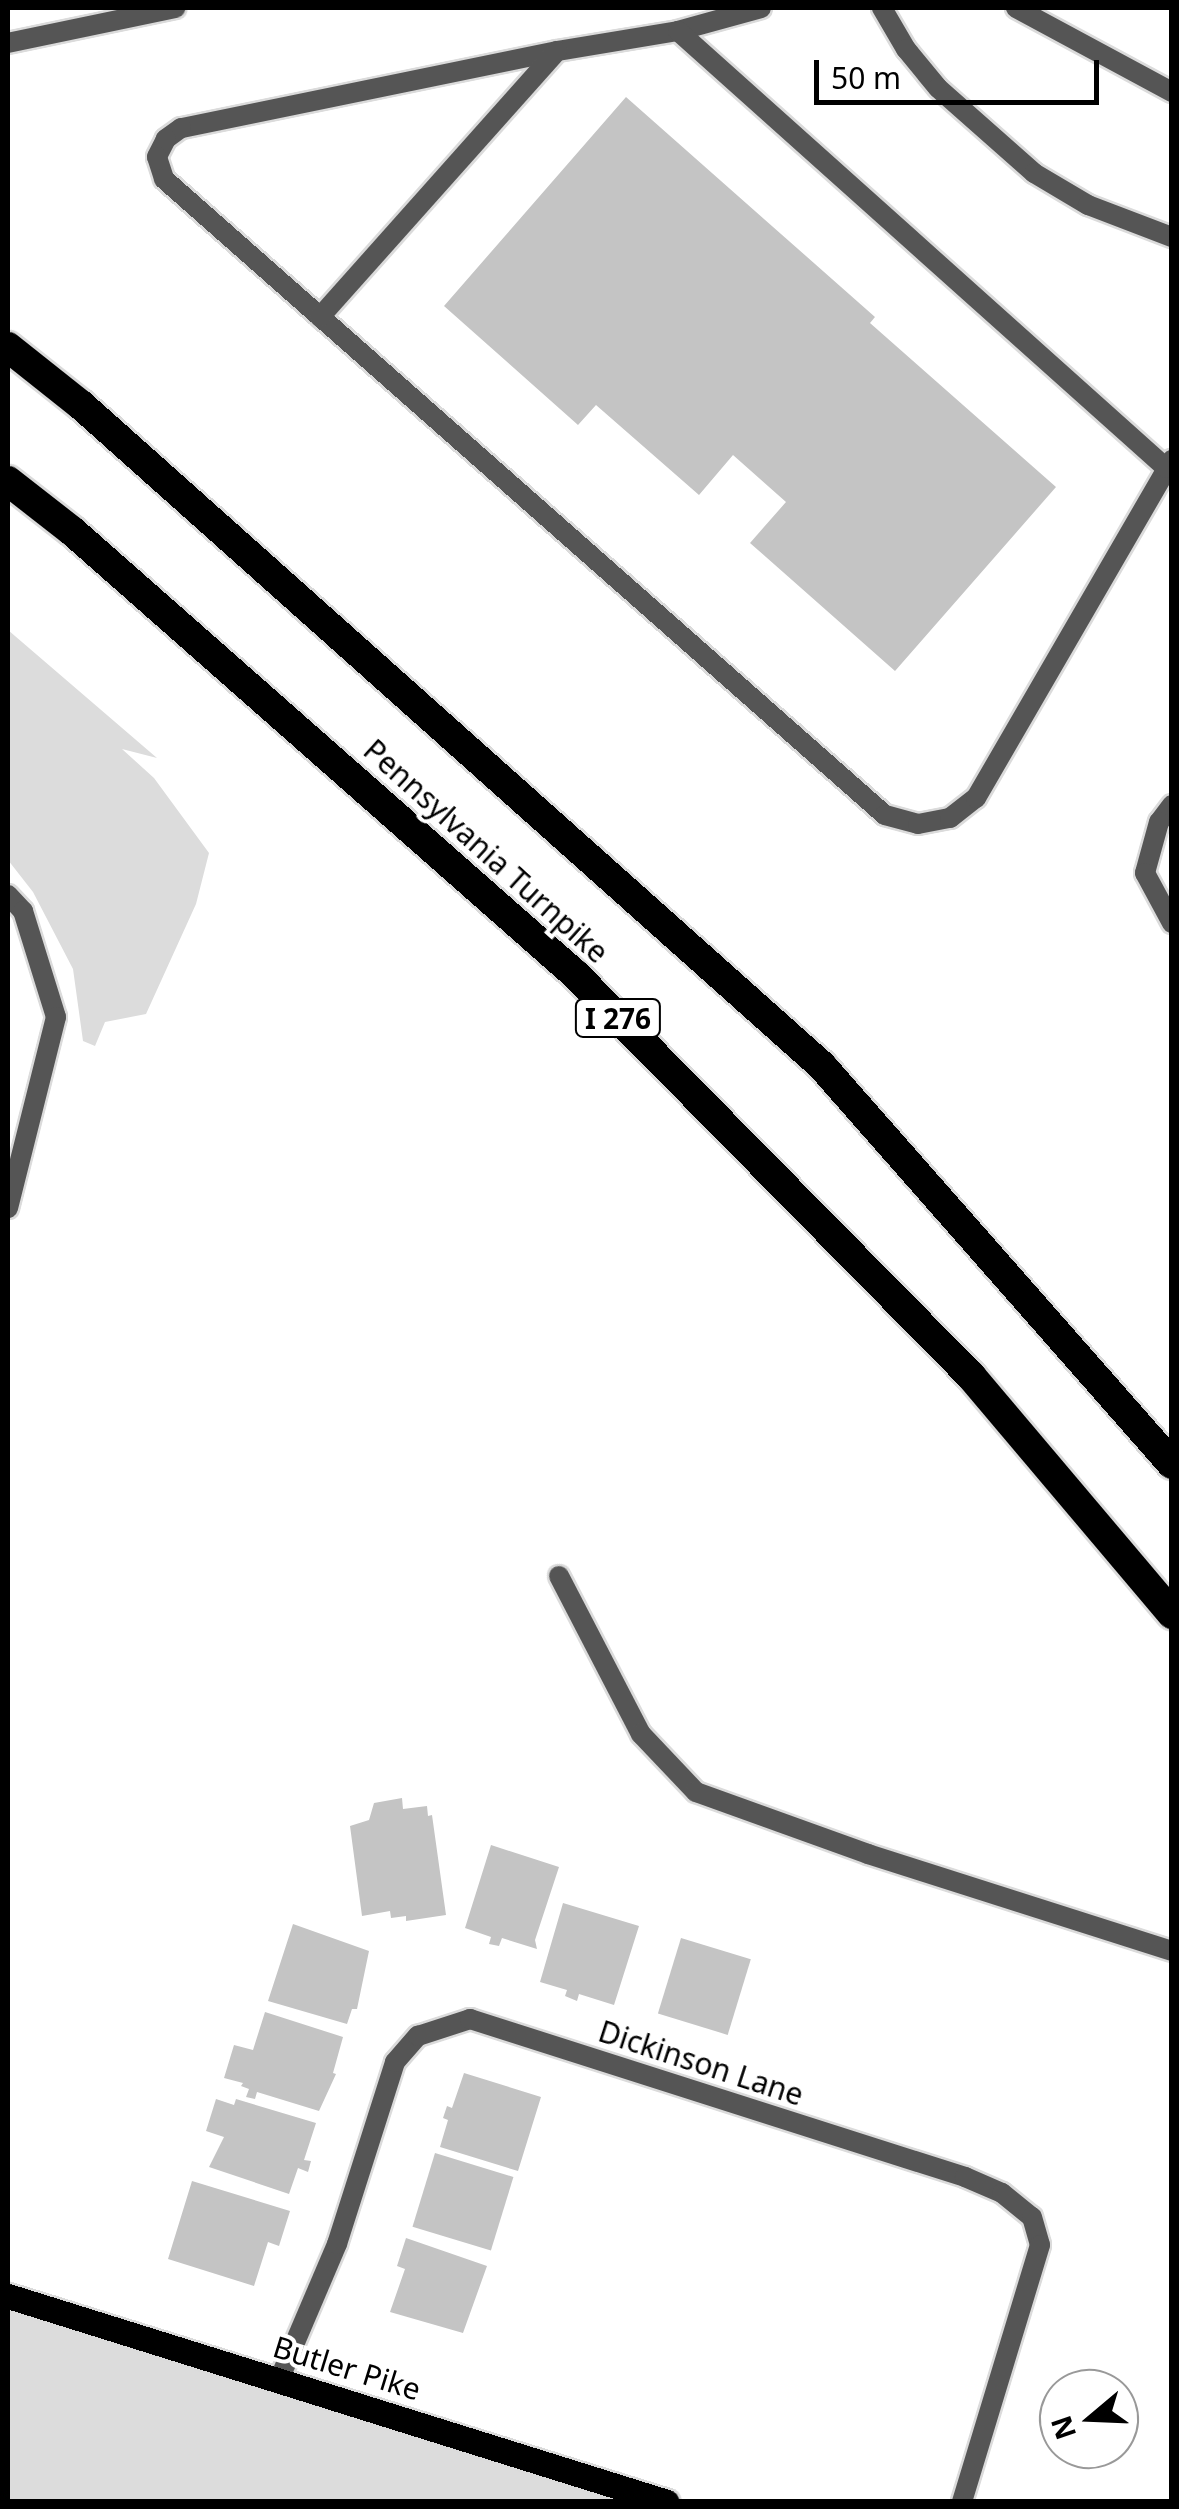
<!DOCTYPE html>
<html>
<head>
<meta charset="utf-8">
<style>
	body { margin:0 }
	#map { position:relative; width:1179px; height:2509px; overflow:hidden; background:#fff; font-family:"Noto Sans",sans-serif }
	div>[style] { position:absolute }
	.green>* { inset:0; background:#dcdcdc }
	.building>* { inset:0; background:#c4c4c4; transform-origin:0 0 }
	.roads { filter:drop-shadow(2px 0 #dbdbdb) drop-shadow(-2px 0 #dbdbdb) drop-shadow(0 2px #dbdbdb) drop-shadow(0 -2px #dbdbdb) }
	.lane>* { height:20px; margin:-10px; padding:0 10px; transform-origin:10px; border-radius:10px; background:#555 }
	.street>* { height:20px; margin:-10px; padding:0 10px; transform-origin:10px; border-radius:10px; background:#555 }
	.primary>* { height:25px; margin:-12.5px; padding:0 12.5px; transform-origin:12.5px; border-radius:12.5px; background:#000 }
	.highway>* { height:30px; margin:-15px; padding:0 15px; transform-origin:15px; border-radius:15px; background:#000 }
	span { translate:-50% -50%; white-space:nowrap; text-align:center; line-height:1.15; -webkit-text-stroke:8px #fff; paint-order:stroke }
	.shield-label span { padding:2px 8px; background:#fff; border:2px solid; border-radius:8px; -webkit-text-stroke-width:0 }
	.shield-label { font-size:28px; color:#000; font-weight:700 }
	.street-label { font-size:30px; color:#000 }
	.frame { position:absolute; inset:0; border:10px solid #000; pointer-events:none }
	.north { position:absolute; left:1039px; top:2369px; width:100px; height:100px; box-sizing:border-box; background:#fff; border:2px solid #999; border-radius:50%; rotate:251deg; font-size:28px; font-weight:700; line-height:40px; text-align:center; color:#000 }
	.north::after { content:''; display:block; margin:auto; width:35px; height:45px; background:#000; clip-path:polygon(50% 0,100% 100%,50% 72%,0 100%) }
	.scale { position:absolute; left:814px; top:60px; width:285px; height:45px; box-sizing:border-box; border:5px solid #000; border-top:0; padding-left:12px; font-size:30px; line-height:35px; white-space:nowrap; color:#000; -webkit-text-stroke:8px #fff; paint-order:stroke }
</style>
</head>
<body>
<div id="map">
	<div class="green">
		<i style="clip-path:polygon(8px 630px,157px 758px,122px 749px,154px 778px,209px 853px,196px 904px,146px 1014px,105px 1022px,95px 1046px,83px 1041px,73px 969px,33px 892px,8px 860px)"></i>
		<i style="clip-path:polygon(14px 2298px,667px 2502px,8px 2502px,8px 2309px)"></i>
	</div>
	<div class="building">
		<i style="clip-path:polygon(626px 97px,875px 317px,870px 323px,1056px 487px,895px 671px,750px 543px,786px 502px,733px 455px,699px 495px,596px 405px,578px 425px,444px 306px)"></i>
		<i style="clip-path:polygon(402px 1798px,403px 1809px,427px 1806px,428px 1816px,432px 1815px,446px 1915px,406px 1921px,406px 1916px,391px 1918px,390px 1911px,362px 1916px,350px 1826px,369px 1820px,374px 1803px)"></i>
		<i style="clip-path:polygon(491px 1845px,559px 1867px,535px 1940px,537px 1949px,502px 1938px,499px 1946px,489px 1944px,491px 1937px,465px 1928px)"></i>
		<i style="clip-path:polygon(563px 1903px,639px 1926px,614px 2005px,579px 1994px,577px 2001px,565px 1996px,567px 1990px,540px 1982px)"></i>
		<i style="clip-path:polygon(293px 1924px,369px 1951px,357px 2009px,352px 2009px,347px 2024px,268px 2001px)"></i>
		<i style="left:681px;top:1938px;width:73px;height:79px;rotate:17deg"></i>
		<i style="clip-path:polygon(265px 2012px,343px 2037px,333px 2073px,336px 2074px,319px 2111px,257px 2092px,255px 2099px,246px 2097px,249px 2089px,241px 2086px,243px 2083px,224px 2078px,234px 2045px,253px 2050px)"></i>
		<i style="clip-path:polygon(464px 2073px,541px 2097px,518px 2171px,440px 2147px,448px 2120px,443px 2118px,447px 2106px,452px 2108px)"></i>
		<i style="clip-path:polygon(216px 2099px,234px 2105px,236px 2099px,316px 2123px,304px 2160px,311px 2161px,308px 2172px,298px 2168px,289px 2194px,209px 2167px,224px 2137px,206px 2131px)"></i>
		<i style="left:435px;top:2153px;width:82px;height:77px;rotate:17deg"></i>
		<i style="clip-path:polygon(192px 2181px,290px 2211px,279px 2246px,268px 2242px,254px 2286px,168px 2259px)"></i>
		<i style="clip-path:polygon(406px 2238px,487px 2266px,463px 2333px,390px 2312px,405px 2269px,397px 2266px)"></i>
	</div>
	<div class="roads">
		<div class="lane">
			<i style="left:761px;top:8px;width:86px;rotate:164.5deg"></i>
			<i style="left:678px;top:31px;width:123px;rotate:170.6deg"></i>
			<i style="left:557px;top:51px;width:384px;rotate:168.4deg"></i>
			<i style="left:181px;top:128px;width:19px;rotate:144deg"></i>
			<i style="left:166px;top:139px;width:20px;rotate:117deg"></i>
			<i style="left:157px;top:157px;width:23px;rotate:72deg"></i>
			<i style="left:164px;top:179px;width:961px;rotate:41.42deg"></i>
			<i style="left:885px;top:815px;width:34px;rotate:15deg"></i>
			<i style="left:918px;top:824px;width:33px;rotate:-11deg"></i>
			<i style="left:950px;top:818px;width:33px;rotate:-38deg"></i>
			<i style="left:976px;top:798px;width:391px;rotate:-59.9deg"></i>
			<i style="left:1016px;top:8px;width:177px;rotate:28.3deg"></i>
			<i style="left:678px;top:31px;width:655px;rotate:41.84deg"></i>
			<i style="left:8px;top:43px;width:171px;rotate:-11.8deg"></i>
			<i style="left:320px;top:317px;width:356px;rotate:-48.3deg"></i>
			<i style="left:1172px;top:805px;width:21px;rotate:127deg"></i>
			<i style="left:1159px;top:822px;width:53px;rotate:105.4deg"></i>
			<i style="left:1145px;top:873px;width:57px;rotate:61.6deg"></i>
			<i style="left:8px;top:895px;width:22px;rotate:47deg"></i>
			<i style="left:23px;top:911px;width:111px;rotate:72.7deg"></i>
			<i style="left:56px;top:1017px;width:197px;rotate:104.1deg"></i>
			<i style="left:559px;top:1576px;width:178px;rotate:62.6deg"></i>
			<i style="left:641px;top:1734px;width:80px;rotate:46.5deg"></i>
			<i style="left:696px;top:1792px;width:183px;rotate:19.8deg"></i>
			<i style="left:868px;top:1854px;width:319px;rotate:17.7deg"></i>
		</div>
		<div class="street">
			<i style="left:882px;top:8px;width:48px;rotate:59.7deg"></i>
			<i style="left:906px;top:49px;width:50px;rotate:50.6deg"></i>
			<i style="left:938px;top:88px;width:128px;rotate:41.5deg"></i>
			<i style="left:1034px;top:173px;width:63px;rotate:30.7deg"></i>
			<i style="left:1088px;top:205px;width:90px;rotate:20.9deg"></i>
			<i style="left:279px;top:2380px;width:148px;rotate:-66.9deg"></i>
			<i style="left:337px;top:2244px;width:191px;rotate:-72.3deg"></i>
			<i style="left:395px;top:2062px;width:35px;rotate:-49deg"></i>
			<i style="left:418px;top:2036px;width:55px;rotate:-18.1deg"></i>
			<i style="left:470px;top:2019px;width:520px;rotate:17.7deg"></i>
			<i style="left:965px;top:2177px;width:40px;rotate:23.4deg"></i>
			<i style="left:1002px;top:2193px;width:38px;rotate:39deg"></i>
			<i style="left:1032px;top:2217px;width:29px;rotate:74deg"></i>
			<i style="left:1040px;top:2245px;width:269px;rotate:106.9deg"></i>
		</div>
		<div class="primary">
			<i style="left:8px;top:2296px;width:690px;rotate:17.36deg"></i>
		</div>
		<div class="highway">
			<i style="left:8px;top:347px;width:93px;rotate:38.5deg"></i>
			<i style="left:81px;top:405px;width:993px;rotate:41.73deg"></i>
			<i style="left:822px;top:1066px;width:530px;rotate:48.67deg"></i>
			<i style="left:8px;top:481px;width:81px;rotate:38deg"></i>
			<i style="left:72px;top:531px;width:672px;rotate:41.38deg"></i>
			<i style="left:576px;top:975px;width:563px;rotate:45.43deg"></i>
			<i style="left:971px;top:1376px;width:312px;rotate:49.8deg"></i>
		</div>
	</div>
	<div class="shield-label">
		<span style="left:618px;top:1018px">I 276</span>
	</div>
	<div class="street-label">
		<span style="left:486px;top:851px;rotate:42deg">Pennsylvania Turnpike</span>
		<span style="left:701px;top:2063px;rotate:18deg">Dickinson Lane</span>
		<span style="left:347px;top:2368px;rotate:17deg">Butler Pike</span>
	</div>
	<div class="frame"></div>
	<div class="north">N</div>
	<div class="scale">50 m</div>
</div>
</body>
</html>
